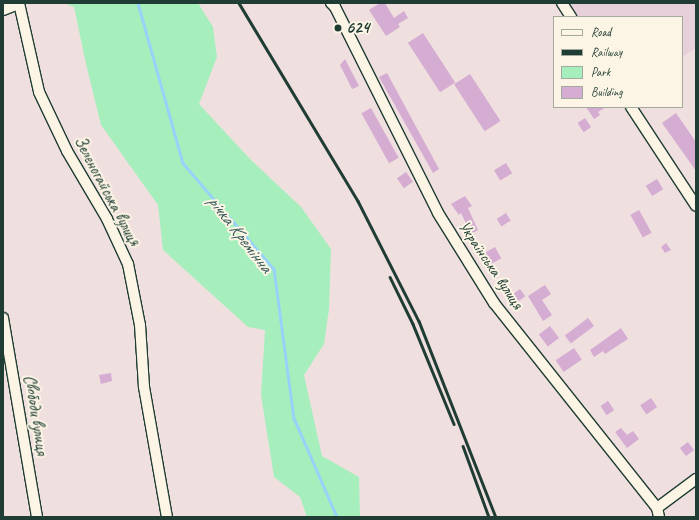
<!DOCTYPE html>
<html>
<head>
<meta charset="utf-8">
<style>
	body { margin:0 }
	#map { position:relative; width:699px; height:520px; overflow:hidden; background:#f0dfdf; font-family:Caveat,sans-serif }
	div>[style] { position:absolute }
	.built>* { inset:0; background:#e8d0db }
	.green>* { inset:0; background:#a6efbd }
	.stream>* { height:2.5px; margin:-1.25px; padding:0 1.25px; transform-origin:1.25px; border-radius:1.25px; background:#97d3f8 }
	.building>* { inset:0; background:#d5acd2; transform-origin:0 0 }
	.roads { filter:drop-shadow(1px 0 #1f3d34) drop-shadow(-1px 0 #1f3d34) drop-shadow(0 1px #1f3d34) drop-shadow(0 -1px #1f3d34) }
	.minor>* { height:10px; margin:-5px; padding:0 5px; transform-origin:5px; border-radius:5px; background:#fcf5e5 }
	.rail>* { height:2.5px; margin:-1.25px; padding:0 1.25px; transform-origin:1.25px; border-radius:1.25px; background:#1f3d34 }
	.dots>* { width:11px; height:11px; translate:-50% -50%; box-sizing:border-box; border:2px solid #fcf5e5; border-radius:50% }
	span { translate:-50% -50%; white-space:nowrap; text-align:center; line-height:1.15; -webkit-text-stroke:4px #fcf5e5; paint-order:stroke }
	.poi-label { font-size:17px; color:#1f3d34; font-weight:700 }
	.left { translate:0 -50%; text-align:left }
	.street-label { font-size:17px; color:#1f3d34 }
	.water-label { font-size:18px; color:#375b5b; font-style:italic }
	.frame { position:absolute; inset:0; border:4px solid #1f3d34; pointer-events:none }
	.legend { position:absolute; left:553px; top:16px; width:130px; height:92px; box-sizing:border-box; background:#fcf5e5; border:1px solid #a4ab9e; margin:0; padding:5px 7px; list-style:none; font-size:12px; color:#1f3d34 }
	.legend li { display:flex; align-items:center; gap:8px; height:20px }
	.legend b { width:20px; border:1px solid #a4ab9e }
</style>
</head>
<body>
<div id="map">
	<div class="built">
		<i style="clip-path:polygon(565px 3px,696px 3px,696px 48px,682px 57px,682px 17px,575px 17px)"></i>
	</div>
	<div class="green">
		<i style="clip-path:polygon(64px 3px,198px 3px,213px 27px,217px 57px,199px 104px,250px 159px,301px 207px,331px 249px,329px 309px,324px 344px,304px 375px,322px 456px,359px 477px,360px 517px,307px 517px,300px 497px,274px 477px,261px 395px,265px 330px,248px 327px,163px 250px,158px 205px,101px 125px,86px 64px,74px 7px)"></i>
	</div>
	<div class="stream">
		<i style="left:138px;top:3px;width:166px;rotate:74.3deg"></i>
		<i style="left:183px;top:163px;width:140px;rotate:49.4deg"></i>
		<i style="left:274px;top:269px;width:150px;rotate:82.4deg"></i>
		<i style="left:294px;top:418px;width:108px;rotate:66.5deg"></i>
	</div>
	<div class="building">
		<i style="clip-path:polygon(380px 3px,385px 3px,394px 18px,404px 11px,408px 18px,398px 24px,400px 27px,386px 36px,369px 10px)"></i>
		<i style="left:423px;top:33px;width:59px;height:18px;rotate:57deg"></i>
		<i style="clip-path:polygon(345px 59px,359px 86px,352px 89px,340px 65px)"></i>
		<i style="clip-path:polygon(387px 73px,439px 169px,433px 173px,379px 77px)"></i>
		<i style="left:470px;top:74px;width:56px;height:19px;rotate:57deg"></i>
		<i style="clip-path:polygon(586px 107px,606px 107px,598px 112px,600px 115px,594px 119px)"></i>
		<i style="left:371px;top:108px;width:57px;height:11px;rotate:61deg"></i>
		<i style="clip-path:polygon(676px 113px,696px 142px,696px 171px,662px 123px)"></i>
		<i style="left:585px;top:118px;width:11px;height:9px;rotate:56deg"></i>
		<i style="left:506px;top:163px;width:12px;height:14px;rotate:59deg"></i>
		<i style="left:406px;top:172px;width:12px;height:11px;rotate:55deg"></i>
		<i style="left:657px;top:179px;width:12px;height:13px;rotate:59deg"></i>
		<i style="clip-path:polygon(465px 196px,472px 206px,468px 208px,478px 230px,471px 234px,461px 213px,459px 215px,451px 204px)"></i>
		<i style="left:639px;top:210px;width:26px;height:10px;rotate:61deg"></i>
		<i style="left:506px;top:213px;width:9px;height:11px;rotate:58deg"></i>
		<i style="clip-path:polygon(666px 243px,671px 250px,665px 253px,661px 247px)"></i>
		<i style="left:495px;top:247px;width:13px;height:13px;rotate:61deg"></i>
		<i style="clip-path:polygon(545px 285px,551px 294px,542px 300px,552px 315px,543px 321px,528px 296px)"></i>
		<i style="left:520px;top:289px;width:9px;height:14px;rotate:54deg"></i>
		<i style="left:588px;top:318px;width:10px;height:29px;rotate:53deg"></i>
		<i style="left:550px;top:326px;width:15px;height:14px;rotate:53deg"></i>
		<i style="clip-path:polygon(621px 328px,628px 339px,605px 354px,603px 351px,594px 357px,590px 350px)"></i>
		<i style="left:574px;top:348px;width:14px;height:22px;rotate:56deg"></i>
		<i style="clip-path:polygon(111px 373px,112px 381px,101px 384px,99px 375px)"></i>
		<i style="left:651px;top:398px;width:11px;height:13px;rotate:56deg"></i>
		<i style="left:608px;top:401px;width:11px;height:9px;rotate:56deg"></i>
		<i style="clip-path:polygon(621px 428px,627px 435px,633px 431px,639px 439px,627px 448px,615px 432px)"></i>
		<i style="left:688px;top:442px;width:10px;height:10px;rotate:53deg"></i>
	</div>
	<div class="roads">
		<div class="minor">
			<i style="left:19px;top:3px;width:91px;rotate:77.3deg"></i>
			<i style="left:39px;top:92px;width:65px;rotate:64.6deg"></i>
			<i style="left:67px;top:151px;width:79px;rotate:59.5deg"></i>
			<i style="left:107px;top:219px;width:50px;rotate:65deg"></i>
			<i style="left:128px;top:264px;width:62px;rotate:78.9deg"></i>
			<i style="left:140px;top:325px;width:62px;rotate:86.3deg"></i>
			<i style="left:144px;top:387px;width:132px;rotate:80deg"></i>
			<i style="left:331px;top:3px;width:6px;rotate:45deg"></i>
			<i style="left:335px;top:7px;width:230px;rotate:63.4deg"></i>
			<i style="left:438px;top:213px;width:106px;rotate:58.1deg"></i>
			<i style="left:494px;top:303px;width:262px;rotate:51.5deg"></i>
			<i style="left:657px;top:508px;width:9px;rotate:77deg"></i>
			<i style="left:562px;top:3px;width:17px;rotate:57deg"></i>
			<i style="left:3px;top:10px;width:17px;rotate:-21deg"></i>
			<i style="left:631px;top:107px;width:118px;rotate:56.7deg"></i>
			<i style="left:3px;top:318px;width:202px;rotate:80.3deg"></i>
			<i style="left:657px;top:508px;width:49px;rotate:-36.6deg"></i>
		</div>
	</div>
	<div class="rail">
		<i style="left:239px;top:3px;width:231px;rotate:59deg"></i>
		<i style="left:358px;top:201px;width:135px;rotate:63.1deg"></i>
		<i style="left:419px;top:321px;width:211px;rotate:68.6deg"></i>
		<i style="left:390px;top:277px;width:52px;rotate:63.9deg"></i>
		<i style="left:413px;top:324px;width:108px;rotate:67.7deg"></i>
		<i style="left:463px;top:446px;width:76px;rotate:69.9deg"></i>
	</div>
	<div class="dots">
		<i style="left:338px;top:28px;background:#1f3d34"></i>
	</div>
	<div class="poi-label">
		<span class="left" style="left:346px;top:28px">624</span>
	</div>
	<div class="street-label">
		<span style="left:107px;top:191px;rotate:62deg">Зеленогайська вулиця</span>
		<span style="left:491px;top:265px;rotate:56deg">Українська вулиця</span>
		<span style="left:36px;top:415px;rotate:81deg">Свободи вулиця</span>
	</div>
	<div class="water-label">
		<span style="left:240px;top:234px;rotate:52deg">річка Кремінна</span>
	</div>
	<div class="frame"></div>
	<ul class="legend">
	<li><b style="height:5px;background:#fcf5e5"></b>Road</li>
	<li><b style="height:5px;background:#1f3d34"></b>Railway</li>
	<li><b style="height:11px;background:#a6efbd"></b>Park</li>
	<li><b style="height:11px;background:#d5acd2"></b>Building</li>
	</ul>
</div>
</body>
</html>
